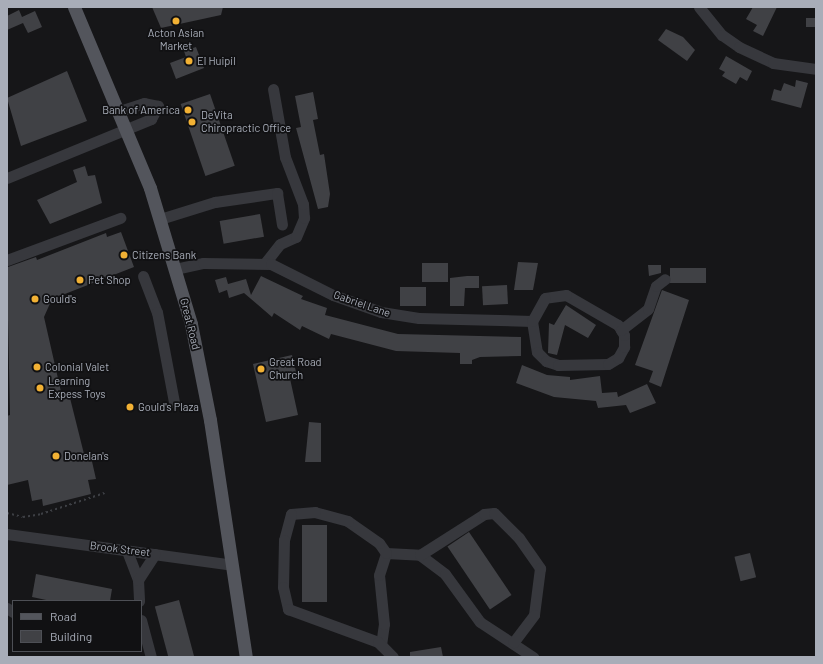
<!DOCTYPE html>
<html>
<head>
<meta charset="utf-8">
<style>
	body { margin:0 }
	#map { position:relative; width:823px; height:664px; overflow:hidden; background:#161618; font-family:Barlow,sans-serif }
	div>[style] { position:absolute }
	.building>* { inset:0; background:#404145; transform-origin:0 0 }
	.path>* { height:2px; margin-top:-1px; transform-origin:0; background:repeating-linear-gradient(90deg,#3d3f44 0 2px,transparent 0 5px) }
	.minor>* { height:11px; margin:-5.5px; padding:0 5.5px; transform-origin:5.5px; border-radius:5.5px; background:#37383d }
	.major>* { height:13px; margin:-6.5px; padding:0 6.5px; transform-origin:6.5px; border-radius:6.5px; background:#53555c }
	.dots>* { width:11px; height:11px; translate:-50% -50%; box-sizing:border-box; border:2px solid #111113; border-radius:50% }
	span { translate:-50% -50%; white-space:nowrap; text-align:center; line-height:1.15; -webkit-text-stroke:3.5px #111113; paint-order:stroke }
	.poi-label { font-size:11px; color:#a8adb8 }
	.left { translate:0 -50%; text-align:left }
	.right { translate:-100% -50%; text-align:right }
	.street-label { font-size:11px; color:#a8adb8 }
	.frame { position:absolute; inset:0; border:8px solid #a8adb8; pointer-events:none }
	.legend { position:absolute; left:12px; top:600px; width:130px; height:52px; box-sizing:border-box; background:#111113; border:1px solid #4d4f55; margin:0; padding:5px 7px; list-style:none; font-size:12px; color:#a8adb8 }
	.legend li { display:flex; align-items:center; gap:8px; height:20px }
	.legend b { width:20px; border:1px solid #4d4f55 }
</style>
</head>
<body>
<div id="map">
	<div class="building">
		<i style="clip-path:polygon(152px 7px,223px 7px,221px 15px,161px 28px)"></i>
		<i style="clip-path:polygon(753px 7px,777px 7px,763px 36px,753px 31px,757px 25px,746px 19px)"></i>
		<i style="clip-path:polygon(19px 10px,22px 17px,35px 11px,42px 27px,28px 33px,23px 23px,7px 30px,7px 16px)"></i>
		<i style="left:816px;top:18px;width:9px;height:10px;rotate:90deg"></i>
		<i style="clip-path:polygon(666px 29px,683px 37px,695px 50px,687px 61px,658px 40px)"></i>
		<i style="clip-path:polygon(196px 47px,204px 68px,176px 79px,170px 63px,186px 57px,184px 51px)"></i>
		<i style="clip-path:polygon(726px 56px,752px 71px,747px 81px,740px 77px,736px 84px,722px 76px,725px 72px,719px 69px)"></i>
		<i style="clip-path:polygon(67px 71px,87px 121px,21px 146px,7px 98px)"></i>
		<i style="clip-path:polygon(796px 80px,808px 83px,801px 108px,771px 100px,774px 89px,781px 91px,784px 83px,795px 87px)"></i>
		<i style="clip-path:polygon(313px 92px,318px 119px,313px 120px,320px 155px,324px 154px,330px 194px,328px 207px,318px 209px,296px 128px,301px 127px,295px 96px)"></i>
		<i style="left:210px;top:94px;width:76px;height:31px;rotate:71deg"></i>
		<i style="clip-path:polygon(85px 166px,88px 176px,95px 175px,102px 203px,50px 224px,37px 200px,77px 182px,73px 170px)"></i>
		<i style="left:260px;top:214px;width:23px;height:41px;rotate:80deg"></i>
		<i style="clip-path:polygon(121px 232px,134px 267px,52px 299px,44px 317px,62px 396px,69px 394px,85px 458px,91px 457px,96px 479px,88px 480px,91px 494px,43px 506px,42px 499px,32px 501px,28px 480px,7px 485px,7px 416px,10px 415px,7px 272px,8px 267px,36px 257px,37px 260px,106px 233px,107px 237px)"></i>
		<i style="clip-path:polygon(518px 262px,538px 263px,533px 290px,514px 290px)"></i>
		<i style="left:422px;top:263px;width:26px;height:19px"></i>
		<i style="clip-path:polygon(648px 265px,661px 265px,661px 273px,649px 276px)"></i>
		<i style="left:670px;top:268px;width:36px;height:15px"></i>
		<i style="clip-path:polygon(261px 276px,303px 296px,301px 299px,327px 308px,325px 315px,398px 334px,521px 337px,521px 356px,480px 357px,472px 360px,472px 364px,460px 364px,460px 353px,396px 351px,331px 334px,329px 339px,302px 326px,300px 330px,274px 313px,272px 317px,244px 293px,229px 298px,227px 290px,219px 293px,215px 280px,226px 277px,228px 284px,246px 279px,251px 295px)"></i>
		<i style="clip-path:polygon(467px 276px,479px 276px,479px 288px,465px 288px,464px 306px,450px 306px,450px 278px)"></i>
		<i style="left:507px;top:285px;width:19px;height:25px;rotate:87deg"></i>
		<i style="left:400px;top:287px;width:26px;height:19px"></i>
		<i style="clip-path:polygon(662px 290px,689px 300px,661px 387px,649px 382px,653px 371px,635px 365px)"></i>
		<i style="clip-path:polygon(566px 305px,596px 325px,588px 338px,565px 325px,557px 355px,548px 353px,549px 323px,554px 325px)"></i>
		<i style="clip-path:polygon(292px 355px,296px 372px,289px 374px,298px 415px,266px 422px,253px 364px)"></i>
		<i style="clip-path:polygon(522px 365px,547px 375px,570px 377px,570px 380px,600px 376px,602px 393px,617px 392px,618px 397px,647px 384px,656px 403px,630px 413px,626px 405px,598px 408px,596px 401px,554px 397px,516px 383px)"></i>
		<i style="clip-path:polygon(309px 422px,321px 423px,321px 462px,305px 462px)"></i>
		<i style="left:302px;top:525px;width:25px;height:77px"></i>
		<i style="left:469px;top:532px;width:76px;height:26px;rotate:56deg"></i>
		<i style="left:750px;top:553px;width:25px;height:16px;rotate:76deg"></i>
		<i style="clip-path:polygon(36px 574px,112px 589px,110px 601px,51px 601px,32px 597px)"></i>
		<i style="left:179px;top:600px;width:59px;height:25px;rotate:75deg"></i>
		<i style="clip-path:polygon(441px 647px,443px 657px,410px 657px,410px 652px)"></i>
	</div>
	<div class="path">
		<i style="left:7px;top:513px;width:16px;rotate:14deg"></i>
		<i style="left:23px;top:517px;width:18px;rotate:-9deg"></i>
		<i style="left:41px;top:514px;width:67px;rotate:-18.2deg"></i>
	</div>
	<div class="minor">
		<i style="left:699px;top:7px;width:36px;rotate:51deg"></i>
		<i style="left:722px;top:35px;width:21px;rotate:35deg"></i>
		<i style="left:739px;top:47px;width:38px;rotate:25deg"></i>
		<i style="left:773px;top:63px;width:43px;rotate:7.9deg"></i>
		<i style="left:7px;top:178px;width:156px;rotate:-22.3deg"></i>
		<i style="left:151px;top:119px;width:15px;rotate:-62deg"></i>
		<i style="left:158px;top:106px;width:14px;rotate:-168deg"></i>
		<i style="left:144px;top:103px;width:25px;rotate:162deg"></i>
		<i style="left:160px;top:219px;width:58px;rotate:-17.2deg"></i>
		<i style="left:215px;top:202px;width:63px;rotate:-8.3deg"></i>
		<i style="left:277px;top:193px;width:32px;rotate:81deg"></i>
		<i style="left:7px;top:260px;width:121px;rotate:-20.4deg"></i>
		<i style="left:265px;top:263px;width:24px;rotate:-52deg"></i>
		<i style="left:280px;top:244px;width:17px;rotate:-24deg"></i>
		<i style="left:296px;top:237px;width:21px;rotate:-67deg"></i>
		<i style="left:304px;top:218px;width:14px;rotate:-94deg"></i>
		<i style="left:303px;top:204px;width:50px;rotate:-111deg"></i>
		<i style="left:285px;top:157px;width:69px;rotate:-100deg"></i>
		<i style="left:175px;top:269px;width:29px;rotate:-12deg"></i>
		<i style="left:203px;top:263px;width:68px;rotate:0.8deg"></i>
		<i style="left:271px;top:264px;width:69px;rotate:26.6deg"></i>
		<i style="left:333px;top:295px;width:51px;rotate:19.5deg"></i>
		<i style="left:381px;top:312px;width:38px;rotate:9deg"></i>
		<i style="left:419px;top:318px;width:113px;rotate:1.5deg"></i>
		<i style="left:532px;top:321px;width:31px;rotate:81deg"></i>
		<i style="left:537px;top:352px;width:13px;rotate:45deg"></i>
		<i style="left:546px;top:361px;width:13px;rotate:18deg"></i>
		<i style="left:558px;top:365px;width:50px;rotate:-1.1deg"></i>
		<i style="left:608px;top:364px;width:12px;rotate:-31deg"></i>
		<i style="left:618px;top:358px;width:13px;rotate:-61deg"></i>
		<i style="left:624px;top:347px;width:12px;rotate:-90deg"></i>
		<i style="left:624px;top:335px;width:12px;rotate:-121deg"></i>
		<i style="left:618px;top:325px;width:60px;rotate:-150deg"></i>
		<i style="left:566px;top:295px;width:21px;rotate:172deg"></i>
		<i style="left:545px;top:298px;width:26px;rotate:119deg"></i>
		<i style="left:143px;top:276px;width:39px;rotate:69deg"></i>
		<i style="left:157px;top:312px;width:92px;rotate:79.3deg"></i>
		<i style="left:621px;top:330px;width:34px;rotate:-38deg"></i>
		<i style="left:648px;top:309px;width:24px;rotate:-71deg"></i>
		<i style="left:656px;top:286px;width:11px;rotate:-38deg"></i>
		<i style="left:7px;top:534px;width:227px;rotate:7.8deg"></i>
		<i style="left:127px;top:551px;width:31px;rotate:69deg"></i>
		<i style="left:138px;top:580px;width:21px;rotate:87deg"></i>
		<i style="left:386px;top:553px;width:34px;rotate:3deg"></i>
		<i style="left:420px;top:555px;width:31px;rotate:37deg"></i>
		<i style="left:445px;top:574px;width:59px;rotate:53.9deg"></i>
		<i style="left:480px;top:622px;width:64px;rotate:33.4deg"></i>
		<i style="left:420px;top:555px;width:76px;rotate:-32.6deg"></i>
		<i style="left:484px;top:514px;width:10px;rotate:-6deg"></i>
		<i style="left:494px;top:513px;width:35px;rotate:45deg"></i>
		<i style="left:519px;top:538px;width:37px;rotate:55deg"></i>
		<i style="left:540px;top:568px;width:47px;rotate:97.3deg"></i>
		<i style="left:534px;top:615px;width:34px;rotate:127deg"></i>
		<i style="left:138px;top:580px;width:31px;rotate:-57deg"></i>
		<i style="left:7px;top:608px;width:7px;rotate:34deg"></i>
		<i style="left:141px;top:620px;width:38px;rotate:75deg"></i>
		<i style="left:381px;top:645px;width:21px;rotate:-82deg"></i>
		<i style="left:384px;top:624px;width:49px;rotate:-95.8deg"></i>
		<i style="left:379px;top:575px;width:23px;rotate:-72deg"></i>
		<i style="left:386px;top:553px;width:12px;rotate:-125deg"></i>
		<i style="left:379px;top:543px;width:38px;rotate:-145deg"></i>
		<i style="left:348px;top:521px;width:34px;rotate:-165deg"></i>
		<i style="left:315px;top:512px;width:24px;rotate:175deg"></i>
		<i style="left:291px;top:514px;width:27px;rotate:105deg"></i>
		<i style="left:284px;top:540px;width:47px;rotate:91.2deg"></i>
		<i style="left:283px;top:587px;width:23px;rotate:77deg"></i>
		<i style="left:288px;top:609px;width:96px;rotate:20.1deg"></i>
		<i style="left:378px;top:642px;width:21px;rotate:45deg"></i>
	</div>
	<div class="major">
		<i style="left:74px;top:7px;width:196px;rotate:67.2deg"></i>
		<i style="left:150px;top:188px;width:142px;rotate:73.2deg"></i>
		<i style="left:191px;top:324px;width:98px;rotate:78.8deg"></i>
		<i style="left:210px;top:420px;width:240px;rotate:81.4deg"></i>
	</div>
	<div class="dots">
		<i style="left:176px;top:21px;background:#f2b134"></i>
		<i style="left:189px;top:61px;background:#f2b134"></i>
		<i style="left:188px;top:110px;background:#f2b134"></i>
		<i style="left:192px;top:122px;background:#f2b134"></i>
		<i style="left:124px;top:255px;background:#f2b134"></i>
		<i style="left:80px;top:280px;background:#f2b134"></i>
		<i style="left:35px;top:299px;background:#f2b134"></i>
		<i style="left:37px;top:367px;background:#f2b134"></i>
		<i style="left:261px;top:369px;background:#f2b134"></i>
		<i style="left:40px;top:388px;background:#f2b134"></i>
		<i style="left:130px;top:407px;background:#f2b134"></i>
		<i style="left:56px;top:456px;background:#f2b134"></i>
	</div>
	<div class="poi-label">
		<span style="left:176px;top:40px">Acton Asian<br>Market</span>
		<span class="left" style="left:197px;top:61px">El Huipil</span>
		<span class="right" style="left:180px;top:110px">Bank of America</span>
		<span class="left" style="left:201px;top:122px">DeVita<br>Chiropractic Office</span>
		<span class="left" style="left:132px;top:255px">Citizens Bank</span>
		<span class="left" style="left:88px;top:280px">Pet Shop</span>
		<span class="left" style="left:43px;top:299px">Gould's</span>
		<span class="left" style="left:269px;top:369px">Great Road<br>Church</span>
		<span class="left" style="left:45px;top:367px">Colonial Valet</span>
		<span class="left" style="left:48px;top:388px">Learning<br>Expess Toys</span>
		<span class="left" style="left:138px;top:407px">Gould's Plaza</span>
		<span class="left" style="left:64px;top:456px">Donelan's</span>
	</div>
	<div class="street-label">
		<span style="left:362px;top:304px;rotate:19deg">Gabriel Lane</span>
		<span style="left:190px;top:324px;rotate:76deg">Great Road</span>
		<span style="left:120px;top:549px;rotate:7deg">Brook Street</span>
	</div>
	<div class="frame"></div>
	<ul class="legend">
	<li><b style="height:5px;background:#53555c"></b>Road</li>
	<li><b style="height:11px;background:#404145"></b>Building</li>
	</ul>
</div>
</body>
</html>
